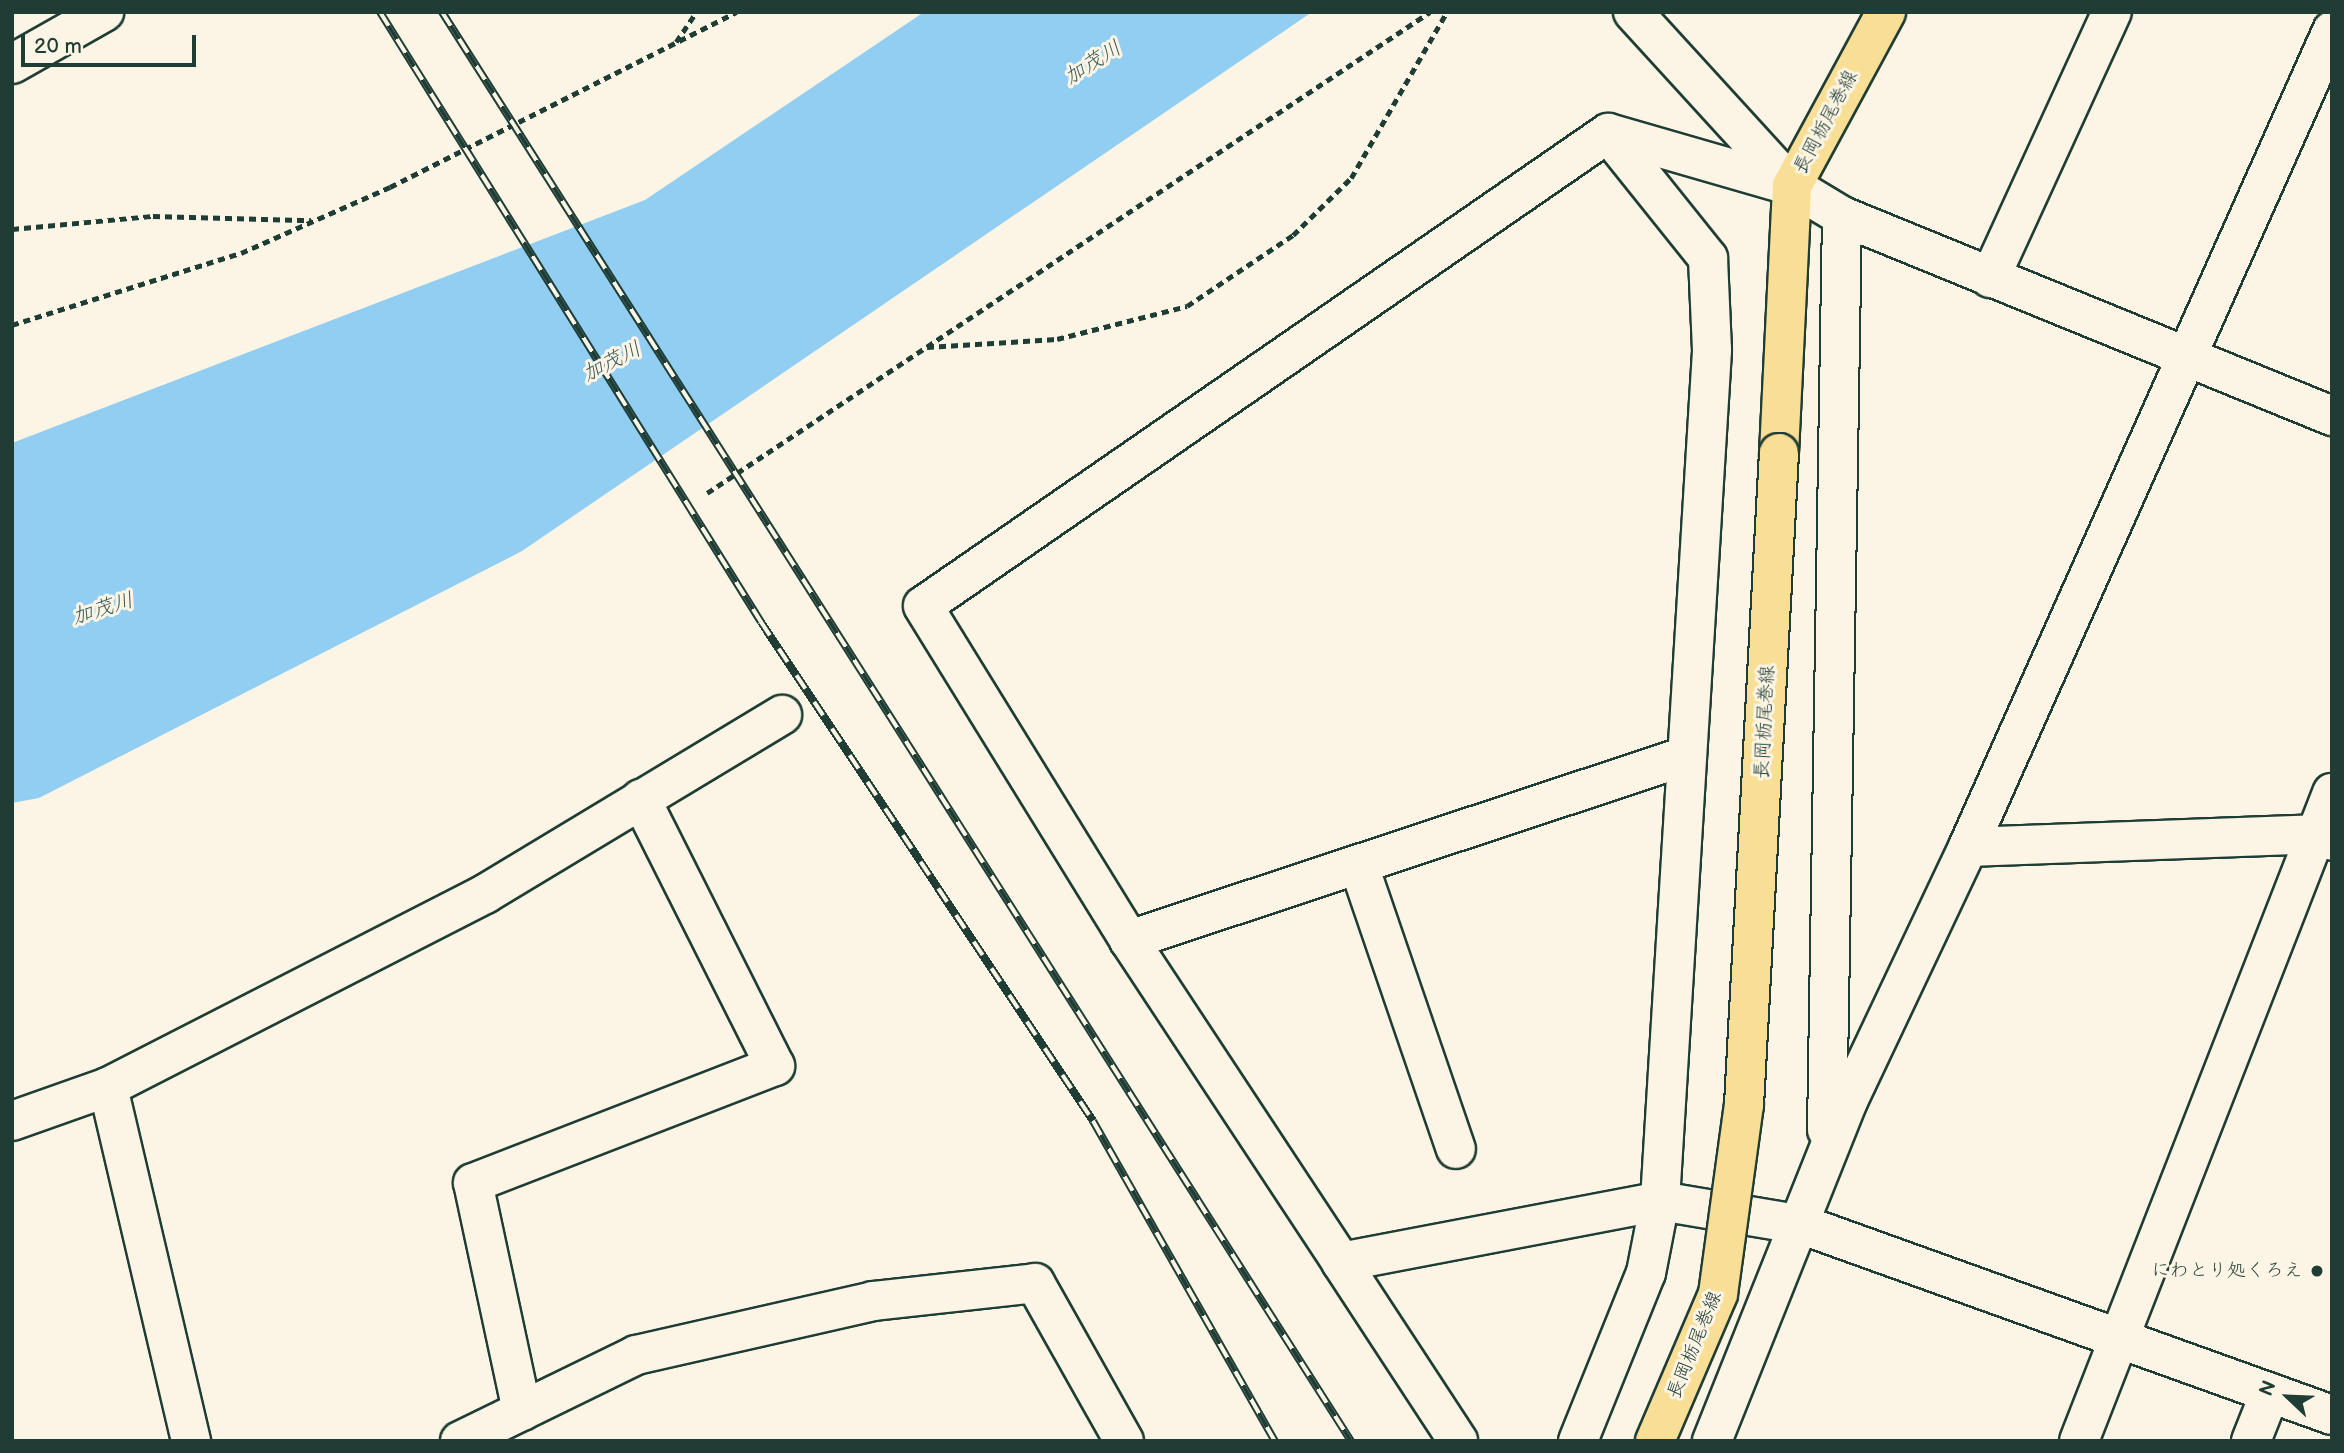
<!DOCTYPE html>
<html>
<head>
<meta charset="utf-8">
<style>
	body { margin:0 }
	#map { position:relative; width:2344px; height:1453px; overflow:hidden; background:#fcf5e5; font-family:"Balsamiq Sans","Klee One",sans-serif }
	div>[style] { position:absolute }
	.water>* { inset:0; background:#92cef2 }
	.path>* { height:4.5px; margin-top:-2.25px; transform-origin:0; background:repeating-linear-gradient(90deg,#1f3d34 0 7px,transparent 0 12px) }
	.roads { filter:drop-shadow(2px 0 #1f3d34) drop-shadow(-2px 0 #1f3d34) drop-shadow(0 2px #1f3d34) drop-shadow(0 -2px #1f3d34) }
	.minor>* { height:38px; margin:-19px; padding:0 19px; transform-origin:19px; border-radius:19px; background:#fcf5e5 }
	.major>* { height:38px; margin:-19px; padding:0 19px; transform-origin:19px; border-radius:19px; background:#f9df96 }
	.rail>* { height:8px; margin-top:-4px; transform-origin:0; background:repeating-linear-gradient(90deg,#fcf5e5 0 16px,#1f3d34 0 32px); box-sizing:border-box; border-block:2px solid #1f3d34 }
	.bridges { filter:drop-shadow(2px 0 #1f3d34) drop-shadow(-2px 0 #1f3d34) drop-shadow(0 2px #1f3d34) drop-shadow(0 -2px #1f3d34) }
	.major-bridge>* { height:38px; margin:-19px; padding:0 19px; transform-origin:19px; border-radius:19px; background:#f9df96 }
	.dots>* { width:19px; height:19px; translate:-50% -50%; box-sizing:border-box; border:4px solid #fcf5e5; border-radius:50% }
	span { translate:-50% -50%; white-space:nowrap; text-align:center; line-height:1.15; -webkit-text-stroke:6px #fcf5e5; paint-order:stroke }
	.street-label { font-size:19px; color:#1f3d34 }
	.poi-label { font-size:19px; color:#1f3d34 }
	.right { translate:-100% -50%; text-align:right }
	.water-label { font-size:21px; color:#365a5a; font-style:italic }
	.frame { position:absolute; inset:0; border:14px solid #1f3d34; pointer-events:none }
	.north { position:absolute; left:2253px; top:1362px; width:70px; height:70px; -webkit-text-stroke:5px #fcf5e5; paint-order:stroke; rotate:293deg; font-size:19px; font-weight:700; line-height:28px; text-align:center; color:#1f3d34 }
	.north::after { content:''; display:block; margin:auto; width:24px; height:32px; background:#1f3d34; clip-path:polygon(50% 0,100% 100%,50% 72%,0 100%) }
	.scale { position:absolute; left:21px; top:35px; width:175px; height:32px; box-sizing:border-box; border:4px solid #1f3d34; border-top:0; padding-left:9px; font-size:21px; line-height:24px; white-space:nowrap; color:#1f3d34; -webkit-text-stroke:5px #fcf5e5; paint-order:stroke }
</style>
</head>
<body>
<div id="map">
	<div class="water">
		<i style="clip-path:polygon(924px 12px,1312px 12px,522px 551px,39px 798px,12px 803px,12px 443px,645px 200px)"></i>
	</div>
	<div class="path">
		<i style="left:676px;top:42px;width:36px;rotate:-56deg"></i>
		<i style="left:12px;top:229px;width:142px;rotate:-5.3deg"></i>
		<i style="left:153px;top:216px;width:158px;rotate:1.5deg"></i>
		<i style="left:12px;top:325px;width:240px;rotate:-17.5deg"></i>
		<i style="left:241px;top:253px;width:163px;rotate:-23.9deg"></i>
		<i style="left:390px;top:187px;width:388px;rotate:-26.8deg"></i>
		<i style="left:927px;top:347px;width:130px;rotate:-3.5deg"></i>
		<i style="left:1057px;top:339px;width:134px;rotate:-14.2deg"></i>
		<i style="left:1187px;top:306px;width:128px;rotate:-33.8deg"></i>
		<i style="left:1293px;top:235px;width:81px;rotate:-44.5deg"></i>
		<i style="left:1351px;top:178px;width:192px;rotate:-60deg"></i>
		<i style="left:707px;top:493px;width:868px;rotate:-33.64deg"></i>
	</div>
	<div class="roads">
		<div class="minor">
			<i style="left:1633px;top:12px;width:236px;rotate:47.6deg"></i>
			<i style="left:12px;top:64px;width:106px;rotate:-29.5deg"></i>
			<i style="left:1990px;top:278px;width:293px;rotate:-65.4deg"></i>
			<i style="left:2332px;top:416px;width:529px;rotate:-157.8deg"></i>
			<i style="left:1842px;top:216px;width:58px;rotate:-149deg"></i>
			<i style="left:1792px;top:186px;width:191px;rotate:-163.9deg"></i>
			<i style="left:1608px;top:133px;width:832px;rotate:145.37deg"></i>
			<i style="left:923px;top:606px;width:392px;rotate:58.3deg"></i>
			<i style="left:1129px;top:940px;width:386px;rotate:56.6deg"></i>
			<i style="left:1341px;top:1262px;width:325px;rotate:-10.8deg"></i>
			<i style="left:1660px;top:1201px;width:145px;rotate:9.5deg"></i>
			<i style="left:1803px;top:1225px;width:562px;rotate:19.76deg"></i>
			<i style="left:1968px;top:847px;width:347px;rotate:-2.1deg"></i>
			<i style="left:2315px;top:834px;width:18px;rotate:22deg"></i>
			<i style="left:1359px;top:866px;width:299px;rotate:71.1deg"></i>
			<i style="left:1129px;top:940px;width:583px;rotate:-18.28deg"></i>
			<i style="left:108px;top:1087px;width:364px;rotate:76.8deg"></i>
			<i style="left:12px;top:1121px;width:102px;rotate:-19.5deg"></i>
			<i style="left:108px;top:1087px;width:424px;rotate:-27.1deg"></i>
			<i style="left:485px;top:894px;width:347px;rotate:-31.1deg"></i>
			<i style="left:1827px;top:1130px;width:914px;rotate:-89.06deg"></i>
			<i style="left:1341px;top:1262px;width:214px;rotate:56.8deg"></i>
			<i style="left:522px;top:1411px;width:233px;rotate:-102.1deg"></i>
			<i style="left:473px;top:1183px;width:324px;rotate:-21.2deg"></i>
			<i style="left:775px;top:1066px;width:299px;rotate:-116.7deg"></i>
			<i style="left:460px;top:1441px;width:196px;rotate:-26deg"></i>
			<i style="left:636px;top:1355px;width:243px;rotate:-12.8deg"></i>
			<i style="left:873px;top:1301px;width:163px;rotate:-6.3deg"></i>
			<i style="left:1035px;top:1283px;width:181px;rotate:60.6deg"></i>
			<i style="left:1578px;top:1441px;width:181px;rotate:-68deg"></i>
			<i style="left:1646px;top:1273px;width:73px;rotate:-79deg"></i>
			<i style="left:1660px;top:1201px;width:853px;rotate:-86.5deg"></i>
			<i style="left:1712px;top:350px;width:92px;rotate:-92.5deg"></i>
			<i style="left:1708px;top:258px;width:160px;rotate:-128.7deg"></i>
			<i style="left:1712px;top:1441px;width:366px;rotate:-68.2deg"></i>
			<i style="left:1848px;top:1101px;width:281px;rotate:-64.7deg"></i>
			<i style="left:1968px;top:847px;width:894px;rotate:-65.96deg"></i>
			<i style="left:2079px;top:1441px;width:696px;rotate:-68.67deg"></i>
			<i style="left:2251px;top:1441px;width:52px;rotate:-68.4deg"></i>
		</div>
		<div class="major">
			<i style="left:1779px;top:453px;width:267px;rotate:-87.2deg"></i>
			<i style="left:1792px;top:186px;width:198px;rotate:-61.6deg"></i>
		</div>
	</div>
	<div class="rail">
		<i style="left:380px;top:12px;width:719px;rotate:58.01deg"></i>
		<i style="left:761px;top:622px;width:599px;rotate:56.36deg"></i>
		<i style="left:1093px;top:1121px;width:368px;rotate:60.4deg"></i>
		<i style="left:442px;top:12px;width:1694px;rotate:57.54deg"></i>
	</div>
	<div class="bridges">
		<div class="major-bridge">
			<i style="left:1655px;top:1441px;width:160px;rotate:-66.8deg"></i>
			<i style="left:1718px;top:1294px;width:191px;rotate:-82.2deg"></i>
			<i style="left:1744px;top:1105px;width:653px;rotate:-86.93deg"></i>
		</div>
	</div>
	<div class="dots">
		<i style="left:2317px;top:1271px;background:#1f3d34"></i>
	</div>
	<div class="street-label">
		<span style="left:1826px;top:122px;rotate:-62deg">長岡栃尾巻線</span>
		<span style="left:1765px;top:722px;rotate:-87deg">長岡栃尾巻線</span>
		<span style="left:1695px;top:1345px;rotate:-68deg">長岡栃尾巻線</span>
	</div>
	<div class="poi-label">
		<span class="right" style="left:2303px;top:1271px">にわとり処くろえ</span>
	</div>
	<div class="water-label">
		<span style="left:1093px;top:63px;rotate:-32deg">加茂川</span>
		<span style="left:612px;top:362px;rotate:-27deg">加茂川</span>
		<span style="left:103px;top:609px;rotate:-17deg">加茂川</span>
	</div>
	<div class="frame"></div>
	<div class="north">N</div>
	<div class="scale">20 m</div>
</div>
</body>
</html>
